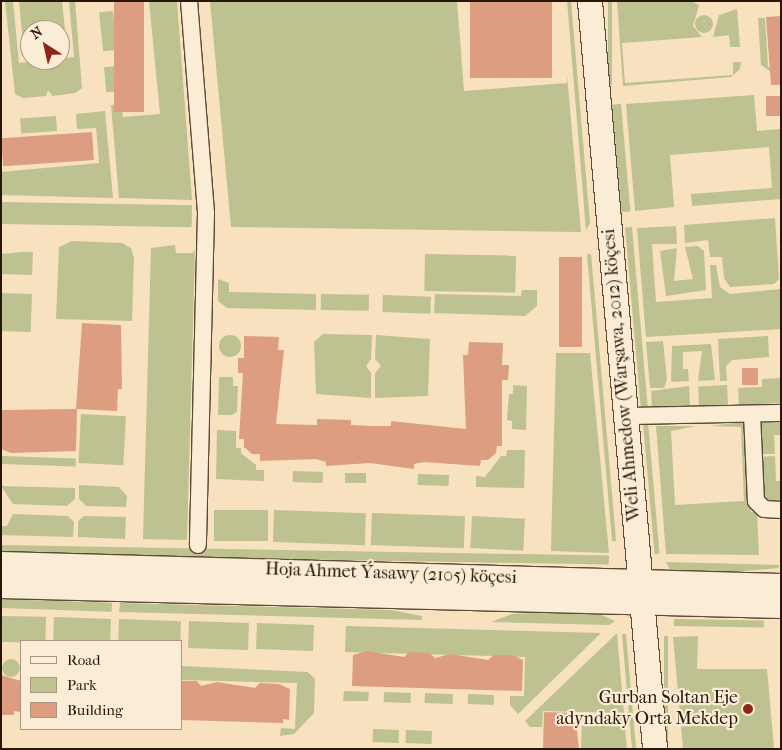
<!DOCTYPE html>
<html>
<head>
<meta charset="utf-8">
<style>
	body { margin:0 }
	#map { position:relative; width:782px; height:750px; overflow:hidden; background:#f7e1be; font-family:"IM FELL French Canon",serif }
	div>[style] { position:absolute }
	.green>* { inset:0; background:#bec290; transform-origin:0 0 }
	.round { border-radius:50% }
	.building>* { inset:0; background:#dd9d81; transform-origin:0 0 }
	.roads { filter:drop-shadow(1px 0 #5c4936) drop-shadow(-1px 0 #5c4936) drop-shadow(0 1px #5c4936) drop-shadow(0 -1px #5c4936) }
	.street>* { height:16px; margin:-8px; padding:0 8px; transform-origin:8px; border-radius:8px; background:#faecd5 }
	.secondary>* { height:24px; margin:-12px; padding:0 12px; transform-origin:12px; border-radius:12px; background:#faecd5 }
	.dots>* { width:14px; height:14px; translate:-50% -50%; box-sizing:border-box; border:2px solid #faecd5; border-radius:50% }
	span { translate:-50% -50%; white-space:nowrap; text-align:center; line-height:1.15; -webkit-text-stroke:4.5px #faecd5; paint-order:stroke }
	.street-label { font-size:18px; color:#281608 }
	.poi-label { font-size:18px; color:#281608 }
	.right { translate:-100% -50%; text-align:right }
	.frame { position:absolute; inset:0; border:2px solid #281608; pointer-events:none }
	.legend { position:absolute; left:20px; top:640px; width:162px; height:90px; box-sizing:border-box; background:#faecd5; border:1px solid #a69683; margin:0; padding:6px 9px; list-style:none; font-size:15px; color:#281608 }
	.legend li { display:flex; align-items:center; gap:10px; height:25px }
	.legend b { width:25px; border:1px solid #a69683 }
	.north { position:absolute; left:20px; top:20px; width:50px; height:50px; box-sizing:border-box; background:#faecd5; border:1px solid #a69683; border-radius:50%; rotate:325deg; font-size:14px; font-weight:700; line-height:20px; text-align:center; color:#281608 }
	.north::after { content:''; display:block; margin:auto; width:18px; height:22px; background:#8f2418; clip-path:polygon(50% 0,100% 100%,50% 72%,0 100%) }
</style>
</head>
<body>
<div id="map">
	<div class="green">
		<i style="clip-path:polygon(5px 1px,13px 1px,19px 63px,74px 57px,69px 1px,75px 1px,82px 88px,75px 93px,52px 96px,48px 90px,46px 96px,23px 98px,15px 94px)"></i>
		<i style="clip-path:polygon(19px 1px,62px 1px,67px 49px,60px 50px,60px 30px,30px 30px,30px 53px,24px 54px)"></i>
		<i style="clip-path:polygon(149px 1px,177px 1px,192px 200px,119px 198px,111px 105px,121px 104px,123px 117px,160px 114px)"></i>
		<i style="clip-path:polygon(210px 1px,457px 1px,464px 91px,567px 83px,567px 75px,581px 232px,231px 227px)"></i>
		<i style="clip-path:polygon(567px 1px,571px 1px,590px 223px,586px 230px)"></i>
		<i style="left:608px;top:1px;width:4px;height:84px"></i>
		<i style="clip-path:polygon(617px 1px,691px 1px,699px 5px,693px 26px,702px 37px,622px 43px,625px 83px,733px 75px,733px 62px,741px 62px,740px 69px,731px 77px,623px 86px)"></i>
		<i style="clip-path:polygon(737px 9px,740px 47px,730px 47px,729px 35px,713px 37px,719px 15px)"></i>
		<i style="left:113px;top:11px;width:39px;height:14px;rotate:84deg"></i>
		<i class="round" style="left:695px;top:15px;width:18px;height:18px"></i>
		<i style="clip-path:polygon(758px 18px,765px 18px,768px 67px,781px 66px,771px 72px,761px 65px)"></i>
		<i style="left:118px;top:66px;width:25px;height:14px;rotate:85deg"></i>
		<i style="clip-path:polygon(754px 95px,757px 131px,781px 129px,781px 199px,692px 206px,691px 194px,772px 188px,769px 147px,670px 155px,674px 207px,635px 211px,626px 104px)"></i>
		<i style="left:621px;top:104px;width:108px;height:9px;rotate:85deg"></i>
		<i style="clip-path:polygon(105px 111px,113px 198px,1px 195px,1px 172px,99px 163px,96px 128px,77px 129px,76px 114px)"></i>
		<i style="left:56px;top:116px;width:15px;height:36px;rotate:86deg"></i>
		<i style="left:1px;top:202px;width:191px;height:22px;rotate:1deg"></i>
		<i style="clip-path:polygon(775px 218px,779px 279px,774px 284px,730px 287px,724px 278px,722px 257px,710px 257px,708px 240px,685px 243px,684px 225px)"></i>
		<i style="clip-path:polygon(676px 226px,677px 244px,652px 244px,656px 302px,712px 298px,710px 265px,716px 265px,720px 287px,730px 294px,781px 289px,781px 329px,646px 337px,637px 228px)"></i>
		<i style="left:632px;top:227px;width:181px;height:7px;rotate:85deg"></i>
		<i style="clip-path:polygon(72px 241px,122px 243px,131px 248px,134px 258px,132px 321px,56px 319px,59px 247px)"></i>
		<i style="clip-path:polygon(175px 245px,176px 253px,193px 253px,195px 249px,187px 540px,143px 539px,151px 248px)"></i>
		<i style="clip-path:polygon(685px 247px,698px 246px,704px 251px,706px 290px,666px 296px,660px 251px,677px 248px,674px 281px,693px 279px)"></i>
		<i style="clip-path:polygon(22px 252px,33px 252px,32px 275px,1px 274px,1px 254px)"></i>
		<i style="left:425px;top:254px;width:91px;height:37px;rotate:1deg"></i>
		<i style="left:591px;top:254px;width:288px;height:4px;rotate:85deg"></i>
		<i style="clip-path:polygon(218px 279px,229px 283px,229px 292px,316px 294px,316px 310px,227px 308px,218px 301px)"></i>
		<i style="clip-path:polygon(522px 290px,537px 290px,537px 306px,525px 316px,434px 313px,435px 294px,521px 296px)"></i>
		<i style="left:1px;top:293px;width:31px;height:38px;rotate:2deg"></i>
		<i style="left:321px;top:294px;width:48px;height:16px;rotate:1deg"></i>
		<i style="left:383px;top:295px;width:48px;height:17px;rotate:2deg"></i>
		<i style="clip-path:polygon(323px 334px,372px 335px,371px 359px,366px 366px,371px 373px,371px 398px,316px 394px,314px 342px)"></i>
		<i style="clip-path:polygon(376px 335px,430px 339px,428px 396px,375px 398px,375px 373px,381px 366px,375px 359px)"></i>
		<i class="round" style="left:219px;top:335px;width:22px;height:22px"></i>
		<i style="clip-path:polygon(768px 336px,769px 357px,732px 360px,726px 366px,727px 381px,720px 381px,718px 339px)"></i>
		<i style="clip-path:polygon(663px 341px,667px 379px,664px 388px,650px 388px,646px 342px)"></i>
		<i style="clip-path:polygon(711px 344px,715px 380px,698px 381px,702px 351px,683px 352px,683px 369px,688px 369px,689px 381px,671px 382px,672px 346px)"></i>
		<i style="clip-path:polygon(556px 353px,590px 353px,609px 553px,551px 551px)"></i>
		<i style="clip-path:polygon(219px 377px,233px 377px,233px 386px,238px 386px,237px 412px,232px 415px,218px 415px)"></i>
		<i style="clip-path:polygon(781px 378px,781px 403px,739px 405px,738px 388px,762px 387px,762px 379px)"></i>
		<i style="clip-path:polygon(513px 385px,527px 386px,526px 430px,512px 429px,512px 421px,507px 420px,509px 394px,513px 394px)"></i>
		<i style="left:727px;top:385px;width:20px;height:29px;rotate:87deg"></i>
		<i style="clip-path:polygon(689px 386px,690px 407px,652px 408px,651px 391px)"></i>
		<i style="left:81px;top:414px;width:45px;height:49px;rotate:3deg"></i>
		<i style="clip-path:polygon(747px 421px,751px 512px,757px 512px,759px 555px,666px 554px,656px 426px,696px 426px,671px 431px,675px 505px,744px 501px,741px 427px,712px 426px)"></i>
		<i style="clip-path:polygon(781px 421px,781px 435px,774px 435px,775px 454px,760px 454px,758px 423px)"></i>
		<i style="left:648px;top:422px;width:132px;height:5px;rotate:85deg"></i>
		<i style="clip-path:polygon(217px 430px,236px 431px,236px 448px,241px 448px,241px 453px,256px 465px,256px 470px,264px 470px,264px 481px,216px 479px)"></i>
		<i style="clip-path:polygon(507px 450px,525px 450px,524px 488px,476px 487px,476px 476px,485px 477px,501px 456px,506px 456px)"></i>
		<i style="left:1px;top:456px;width:75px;height:8px;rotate:2deg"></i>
		<i style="clip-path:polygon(775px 456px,776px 481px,781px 481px,781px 505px,763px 500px,760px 457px)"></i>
		<i style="left:293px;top:471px;width:30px;height:11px;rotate:2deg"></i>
		<i style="left:345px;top:473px;width:21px;height:10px"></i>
		<i style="left:418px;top:474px;width:31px;height:11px;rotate:2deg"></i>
		<i style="clip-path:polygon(79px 485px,119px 487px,127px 496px,126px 507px,86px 506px,79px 499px)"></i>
		<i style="clip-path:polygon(1px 486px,75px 488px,75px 499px,67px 506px,13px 504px)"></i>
		<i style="left:214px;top:510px;width:54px;height:31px"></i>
		<i style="left:274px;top:510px;width:92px;height:32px;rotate:2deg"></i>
		<i style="left:372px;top:513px;width:93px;height:32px;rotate:2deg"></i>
		<i style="clip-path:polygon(13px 514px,68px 516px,74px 522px,73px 537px,1px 535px,1px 526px,7px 526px)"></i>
		<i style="clip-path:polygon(84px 516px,126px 517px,125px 539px,78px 537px,78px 521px)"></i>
		<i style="left:472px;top:516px;width:53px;height:32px;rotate:3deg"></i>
		<i style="left:1px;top:545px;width:608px;height:9px;rotate:1deg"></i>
		<i style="clip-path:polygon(666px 562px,779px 565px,779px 568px,722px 573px,671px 571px)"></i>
		<i style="left:1px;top:599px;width:111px;height:9px;rotate:2deg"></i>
		<i style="clip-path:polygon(120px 603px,391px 610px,422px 616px,422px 620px,119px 612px)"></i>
		<i style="clip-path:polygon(536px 613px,599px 614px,615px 621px,609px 625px,491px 622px,512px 614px)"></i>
		<i style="left:1px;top:616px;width:45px;height:26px;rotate:1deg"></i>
		<i style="left:54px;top:617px;width:57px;height:24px;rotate:2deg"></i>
		<i style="left:119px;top:619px;width:62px;height:22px;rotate:2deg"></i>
		<i style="left:674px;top:619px;width:90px;height:7px;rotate:1deg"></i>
		<i style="left:189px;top:621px;width:60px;height:27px;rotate:2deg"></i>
		<i style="left:257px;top:623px;width:57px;height:26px;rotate:2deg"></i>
		<i style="clip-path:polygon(346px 626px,601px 633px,518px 714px,510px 705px,510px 696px,524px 696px,525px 657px,345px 652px)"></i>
		<i style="clip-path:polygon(617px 633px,624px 713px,543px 711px,542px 727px,530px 727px,525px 721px)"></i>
		<i style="left:626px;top:634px;width:115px;height:4px;rotate:85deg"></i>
		<i style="left:664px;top:636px;width:4px;height:113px"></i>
		<i style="clip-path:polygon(698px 636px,697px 669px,767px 669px,774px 749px,683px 749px,673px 637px)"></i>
		<i class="round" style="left:2px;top:659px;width:18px;height:18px"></i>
		<i style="clip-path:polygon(181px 666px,308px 672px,315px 679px,314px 713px,294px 734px,280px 736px,281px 728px,295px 729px,297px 683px,181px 680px)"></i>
		<i style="clip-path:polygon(344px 691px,369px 692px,368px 701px,343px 701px)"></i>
		<i style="left:384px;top:692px;width:27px;height:10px;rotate:2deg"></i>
		<i style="left:425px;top:693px;width:28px;height:10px;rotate:2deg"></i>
		<i style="left:468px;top:694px;width:26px;height:10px;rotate:2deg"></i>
		<i style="clip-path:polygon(582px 716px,624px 718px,627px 749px,581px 749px)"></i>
		<i style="left:373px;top:729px;width:26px;height:13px;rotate:2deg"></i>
		<i style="left:406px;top:730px;width:26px;height:13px;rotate:2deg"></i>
	</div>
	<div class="building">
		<i style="left:114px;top:1px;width:30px;height:111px"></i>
		<i style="left:470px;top:1px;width:82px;height:77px"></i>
		<i style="clip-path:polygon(781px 16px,781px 85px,771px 85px,766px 17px)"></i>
		<i style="left:781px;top:96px;width:20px;height:15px;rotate:90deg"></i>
		<i style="left:92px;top:132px;width:28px;height:91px;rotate:86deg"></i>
		<i style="left:559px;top:257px;width:23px;height:90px"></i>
		<i style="clip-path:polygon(82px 323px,121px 325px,122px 389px,118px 389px,117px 411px,77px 409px,76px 451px,11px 453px,1px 449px,1px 410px,76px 409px)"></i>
		<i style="clip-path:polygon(244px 336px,279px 337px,278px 350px,284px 350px,276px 424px,317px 425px,317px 419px,351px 420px,351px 425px,371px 426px,391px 426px,391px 421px,466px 429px,463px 355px,468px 355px,469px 342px,503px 343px,502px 365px,509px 365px,508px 380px,502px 380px,502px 446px,497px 446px,496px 453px,488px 460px,481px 460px,480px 466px,424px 462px,414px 464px,414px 469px,370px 463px,326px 466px,326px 462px,316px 459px,260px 461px,260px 454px,252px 454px,244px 447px,244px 439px,239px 439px,243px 373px,238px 373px,238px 358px,244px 358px)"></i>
		<i style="left:742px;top:368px;width:16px;height:17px"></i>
		<i style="clip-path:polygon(367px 651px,404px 657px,409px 652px,430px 653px,435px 658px,450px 654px,488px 660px,494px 655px,513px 655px,523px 660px,522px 691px,352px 686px,353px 655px)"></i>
		<i style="clip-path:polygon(1px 675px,21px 681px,21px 712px,14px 711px,14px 715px,1px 715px)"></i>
		<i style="clip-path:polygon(181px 681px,197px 681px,201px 686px,217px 682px,255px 688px,260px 683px,279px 684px,290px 689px,289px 720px,283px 719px,283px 723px,181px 720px)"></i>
		<i style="clip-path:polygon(544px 712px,575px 713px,579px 749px,543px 749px)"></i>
	</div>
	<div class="roads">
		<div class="street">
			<i style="left:189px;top:1px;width:213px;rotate:85.4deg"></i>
			<i style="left:206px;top:213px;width:332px;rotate:91.4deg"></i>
			<i style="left:752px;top:414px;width:87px;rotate:87.4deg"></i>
			<i style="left:756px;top:501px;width:11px;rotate:45deg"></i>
			<i style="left:764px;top:509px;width:17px;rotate:3deg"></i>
			<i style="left:626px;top:416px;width:155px;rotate:-1.1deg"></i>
		</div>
		<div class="secondary">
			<i style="left:590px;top:1px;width:751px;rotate:85.03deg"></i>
			<i style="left:1px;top:564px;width:780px;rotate:1.62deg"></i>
			<i style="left:1px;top:586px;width:780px;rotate:1.47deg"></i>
		</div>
	</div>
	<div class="dots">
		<i style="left:748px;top:709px;background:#8f2418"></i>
	</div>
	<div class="street-label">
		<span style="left:622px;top:375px;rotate:-95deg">Weli Ahmedow (Warşawa, 2012) köçesi</span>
		<span style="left:391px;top:574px;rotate:2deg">Hoja Ahmet Ýasawy (2105) köçesi</span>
	</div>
	<div class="poi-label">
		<span class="right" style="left:738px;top:709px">Gurban Soltan Eje<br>adyndaky Orta Mekdep</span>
	</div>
	<div class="frame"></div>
	<ul class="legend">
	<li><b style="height:6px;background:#faecd5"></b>Road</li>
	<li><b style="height:14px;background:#bec290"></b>Park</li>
	<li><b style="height:14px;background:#dd9d81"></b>Building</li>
	</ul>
	<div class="north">N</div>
</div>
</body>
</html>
